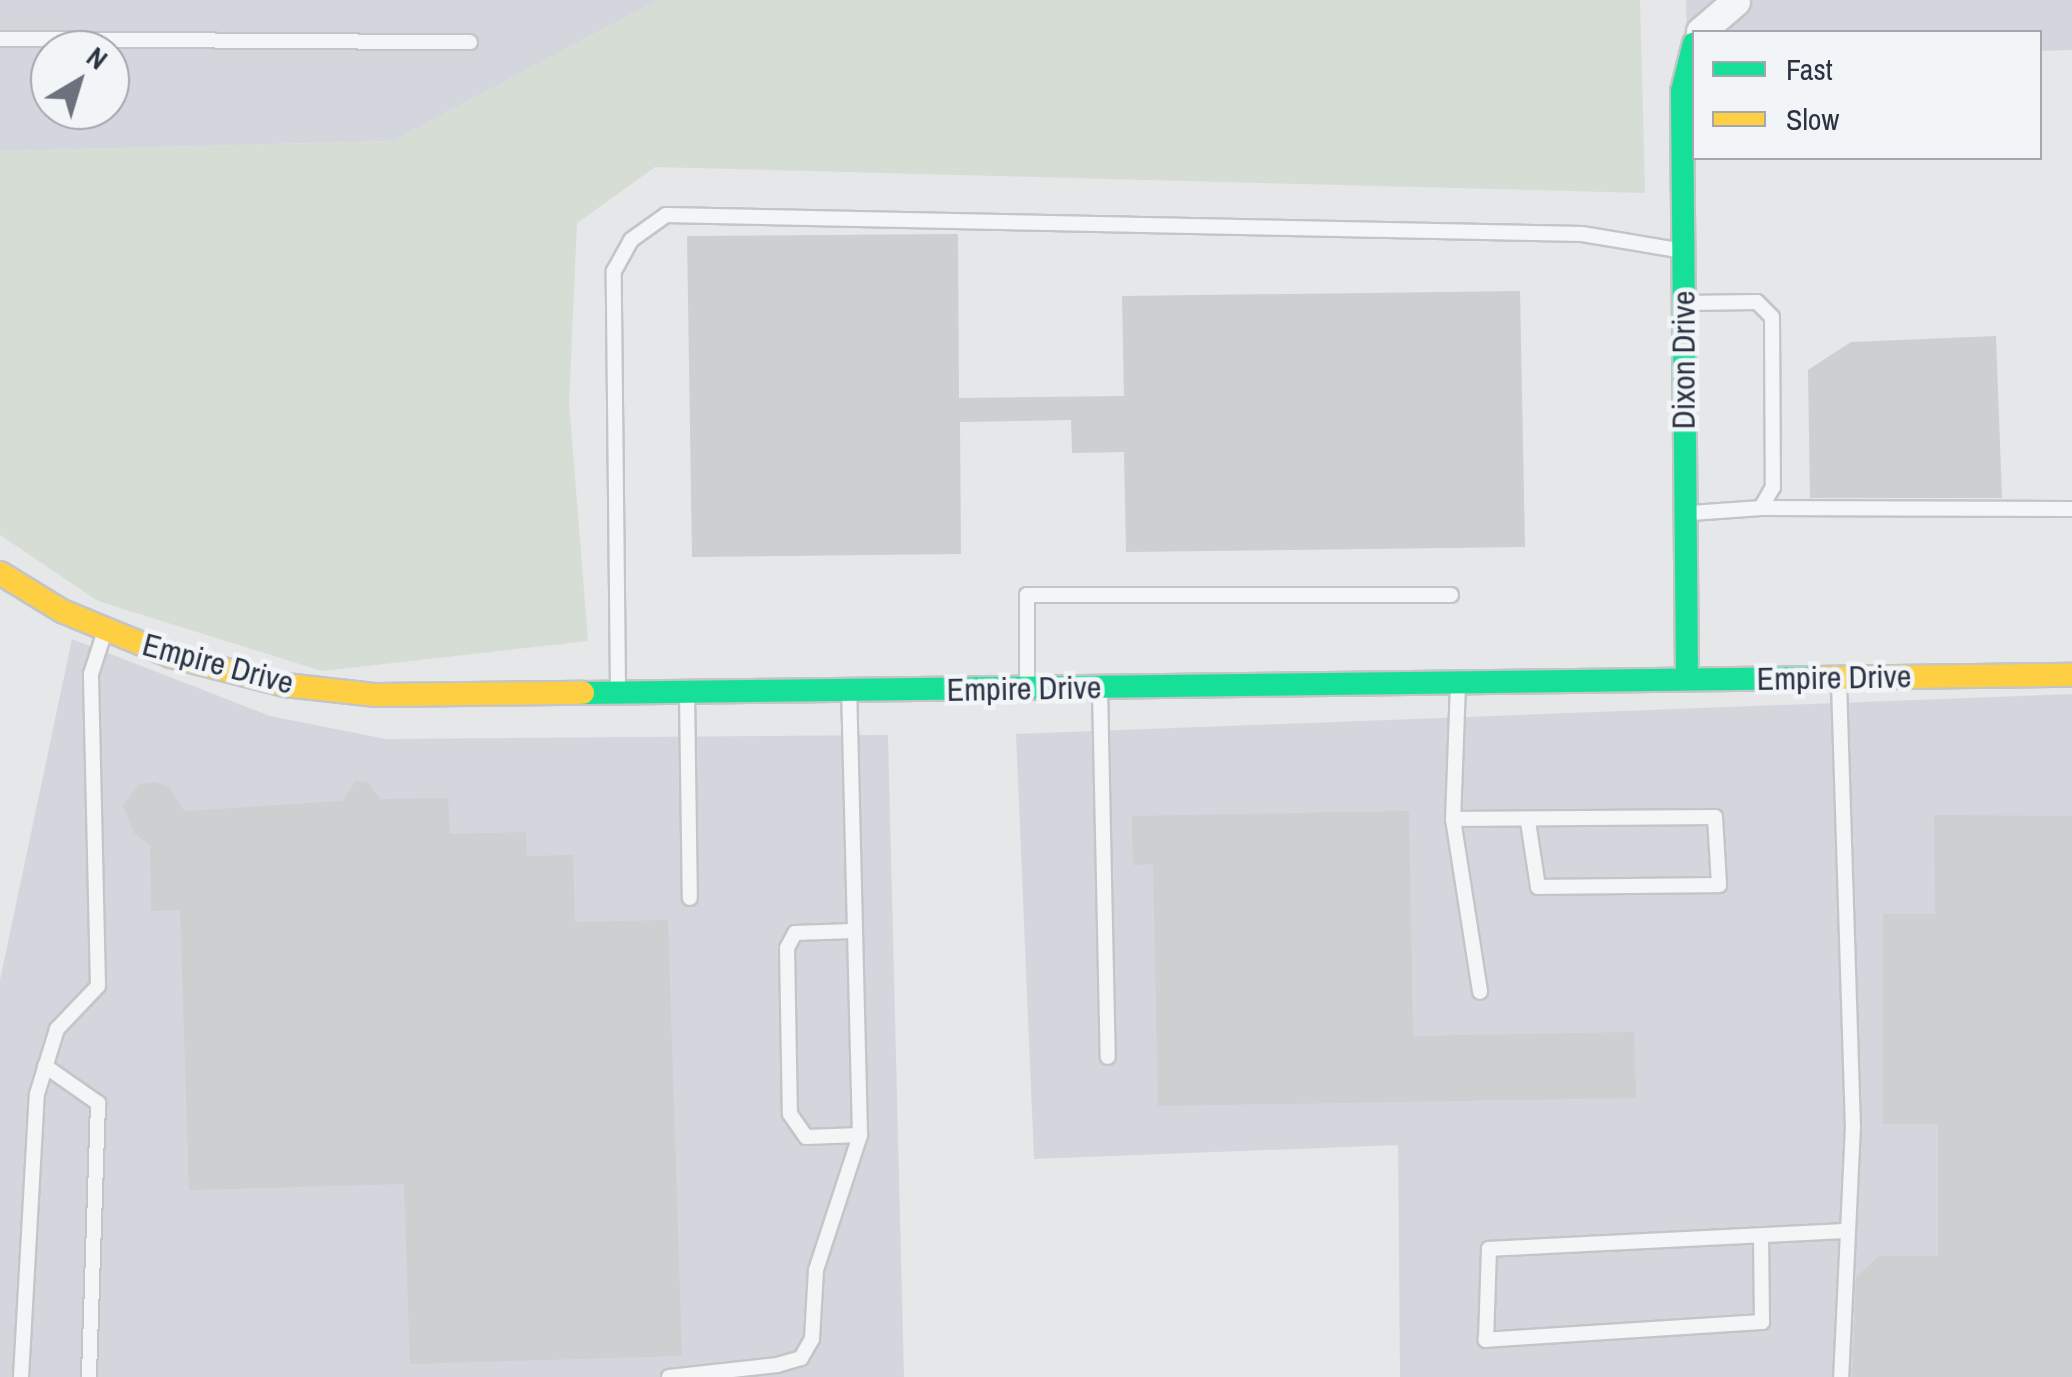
<!DOCTYPE html>
<html>
<head>
<meta charset="utf-8">
<style>
	body { margin:0 }
	#map { position:relative; width:2072px; height:1377px; overflow:hidden; background:#e5e7e9; font-family:"Archivo Narrow",sans-serif }
	div>[style] { position:absolute }
	.built>* { inset:0; background:#d3d6dc }
	.green>* { inset:0; background:#d5ddd5 }
	.building>* { inset:0; background:#cdcfd1 }
	.roads { filter:drop-shadow(2px 0 #c3c5c7) drop-shadow(-2px 0 #c3c5c7) drop-shadow(0 2px #c3c5c7) drop-shadow(0 -2px #c3c5c7) }
	.lane>* { height:14px; margin:-7px; padding:0 7px; transform-origin:7px; border-radius:7px; background:#f3f5f6 }
	.street>* { height:28px; margin:-14px; padding:0 14px; transform-origin:14px; border-radius:14px; background:#f3f5f6 }
	.fast>* { height:22px; margin:-11px; padding:0 11px; transform-origin:11px; border-radius:11px; background:#16e098 }
	.slow>* { height:22px; margin:-11px; padding:0 11px; transform-origin:11px; border-radius:11px; background:#ffcf43 }
	span { translate:-50% -50%; white-space:nowrap; text-align:center; line-height:1.15; -webkit-text-stroke:9px #f2f5f8; paint-order:stroke }
	.street-label { font-size:32px; color:#2b3343 }
	.legend { position:absolute; left:1692px; top:30px; width:350px; height:130px; box-sizing:border-box; background:#f2f5f8; border:2px solid #a2a7b0; margin:0; padding:12px 18px; list-style:none; font-size:30px; color:#2b3343 }
	.legend li { display:flex; align-items:center; gap:20px; height:50px }
	.legend b { width:50px; border:2px solid #a2a7b0 }
	.north { position:absolute; left:30px; top:30px; width:100px; height:100px; box-sizing:border-box; background:#f2f5f8; border:2px solid #a2a7b0; border-radius:50%; rotate:38deg; font-size:28px; font-weight:700; line-height:40px; text-align:center; color:#2b3343 }
	.north::after { content:''; display:block; margin:auto; width:35px; height:45px; background:#6c727d; clip-path:polygon(50% 0,100% 100%,50% 72%,0 100%) }
</style>
</head>
<body>
<div id="map">
	<div class="built">
		<i style="clip-path:polygon(evenodd,0 0,658px 0,393px 141px,0 151px,0 0,50px 50px,110px 50px,110px 110px,50px 110px,50px 50px)"></i>
		<i style="clip-path:polygon(1686px 0,2072px 0,2072px 50px,2040px 51px,2040px 32px,1694px 32px,1687px 58px)"></i>
		<i style="clip-path:polygon(72px 639px,270px 716px,386px 739px,888px 735px,904px 1377px,0 1377px,0 980px)"></i>
		<i style="clip-path:polygon(2072px 694px,2072px 1377px,1400px 1377px,1398px 1145px,1034px 1159px,1016px 734px)"></i>
	</div>
	<div class="green">
		<i style="clip-path:polygon(658px 0,1640px 0,1645px 193px,655px 167px,577px 223px,569px 402px,588px 641px,322px 671px,98px 601px,0 535px,0 151px,393px 141px)"></i>
	</div>
	<div class="building">
		<i style="clip-path:polygon(958px 234px,959px 398px,1124px 396px,1122px 296px,1520px 291px,1525px 547px,1126px 552px,1124px 452px,1072px 453px,1071px 420px,960px 422px,961px 554px,692px 557px,687px 236px)"></i>
		<i style="clip-path:polygon(1996px 336px,2002px 498px,1810px 498px,1808px 370px,1851px 342px)"></i>
		<i style="clip-path:polygon(356px 781px,368px 782px,380px 799px,448px 798px,450px 834px,526px 832px,527px 856px,573px 855px,575px 922px,668px 920px,682px 1356px,410px 1364px,404px 1184px,189px 1190px,180px 910px,151px 911px,150px 845px,134px 833px,123px 805px,139px 784px,155px 782px,169px 787px,184px 811px,342px 801px)"></i>
		<i style="clip-path:polygon(1409px 811px,1413px 1036px,1634px 1032px,1636px 1098px,1158px 1106px,1153px 864px,1133px 865px,1132px 816px)"></i>
		<i style="clip-path:polygon(1934px 815px,2072px 816px,2072px 1377px,1852px 1377px,1856px 1277px,1879px 1256px,1938px 1256px,1938px 1124px,1883px 1124px,1883px 914px,1935px 914px)"></i>
	</div>
	<div class="roads">
		<div class="lane">
			<i style="left:0;top:39px;width:470px;rotate:0.4deg"></i>
			<i style="left:1685px;top:303px;width:72px;rotate:-0.8deg"></i>
			<i style="left:1757px;top:302px;width:21px;rotate:45deg"></i>
			<i style="left:1772px;top:317px;width:170px;rotate:89.7deg"></i>
			<i style="left:1773px;top:487px;width:24px;rotate:120deg"></i>
			<i style="left:1761px;top:508px;width:70px;rotate:175.9deg"></i>
			<i style="left:1761px;top:508px;width:310px;rotate:0.2deg"></i>
			<i style="left:1839px;top:683px;width:443px;rotate:88.2deg"></i>
			<i style="left:1853px;top:1126px;width:251px;rotate:92.7deg"></i>
			<i style="left:1027px;top:684px;width:89px;rotate:-90deg"></i>
			<i style="left:1027px;top:595px;width:424px"></i>
			<i style="left:1458px;top:684px;width:135px;rotate:92.1deg"></i>
			<i style="left:1453px;top:819px;width:175px;rotate:81.1deg"></i>
			<i style="left:618px;top:687px;width:416px;rotate:-90.6deg"></i>
			<i style="left:614px;top:271px;width:35px;rotate:-61deg"></i>
			<i style="left:631px;top:240px;width:43px;rotate:-35.5deg"></i>
			<i style="left:666px;top:215px;width:916px;rotate:1.19deg"></i>
			<i style="left:1582px;top:234px;width:97px;rotate:9.5deg"></i>
			<i style="left:1100px;top:689px;width:368px;rotate:88.8deg"></i>
			<i style="left:687px;top:694px;width:204px;rotate:89.2deg"></i>
			<i style="left:1453px;top:819px;width:262px;rotate:-0.4deg"></i>
			<i style="left:1715px;top:817px;width:68px;rotate:86.6deg"></i>
			<i style="left:1719px;top:885px;width:181px;rotate:179.4deg"></i>
			<i style="left:1538px;top:887px;width:66px;rotate:-98.7deg"></i>
			<i style="left:852px;top:931px;width:57px;rotate:178deg"></i>
			<i style="left:795px;top:933px;width:17px;rotate:118deg"></i>
			<i style="left:787px;top:948px;width:166px;rotate:89deg"></i>
			<i style="left:790px;top:1114px;width:28px;rotate:55deg"></i>
			<i style="left:806px;top:1137px;width:54px;rotate:-2.1deg"></i>
			<i style="left:45px;top:1066px;width:65px;rotate:34.9deg"></i>
			<i style="left:98px;top:1103px;width:274px;rotate:91.9deg"></i>
			<i style="left:1761px;top:1238px;width:84px;rotate:89.3deg"></i>
			<i style="left:1762px;top:1322px;width:277px;rotate:176.3deg"></i>
			<i style="left:1486px;top:1340px;width:91px;rotate:-88.1deg"></i>
			<i style="left:1489px;top:1249px;width:354px;rotate:-2.9deg"></i>
			<i style="left:21px;top:1377px;width:283px;rotate:-86.8deg"></i>
			<i style="left:37px;top:1094px;width:68px;rotate:-72.9deg"></i>
			<i style="left:57px;top:1029px;width:59px;rotate:-46.4deg"></i>
			<i style="left:98px;top:986px;width:312px;rotate:-91.3deg"></i>
			<i style="left:91px;top:674px;width:45px;rotate:-72deg"></i>
			<i style="left:669px;top:1377px;width:109px;rotate:-6.3deg"></i>
			<i style="left:777px;top:1365px;width:25px;rotate:-16deg"></i>
			<i style="left:801px;top:1358px;width:22px;rotate:-60deg"></i>
			<i style="left:812px;top:1339px;width:69px;rotate:-86.7deg"></i>
			<i style="left:816px;top:1270px;width:142px;rotate:-71.9deg"></i>
			<i style="left:860px;top:1135px;width:442px;rotate:-91.4deg"></i>
		</div>
		<div class="street">
			<i style="left:1701px;top:32px;width:46px;rotate:-40.6deg"></i>
		</div>
		<div class="fast">
			<i style="left:1687px;top:679px;width:588px;rotate:-90.49deg"></i>
			<i style="left:1682px;top:91px;width:49px;rotate:-76deg"></i>
			<i style="left:583px;top:693px;width:1232px;rotate:-0.7deg"></i>
		</div>
		<div class="slow">
			<i style="left:0;top:573px;width:73px;rotate:31.5deg"></i>
			<i style="left:62px;top:611px;width:118px;rotate:22.4deg"></i>
			<i style="left:171px;top:656px;width:118px;rotate:14.3deg"></i>
			<i style="left:285px;top:685px;width:92px;rotate:6.3deg"></i>
			<i style="left:376px;top:695px;width:207px;rotate:-0.6deg"></i>
			<i style="left:1815px;top:678px;width:257px;rotate:-0.7deg"></i>
		</div>
	</div>
	<div class="street-label">
		<span style="left:1684px;top:360px;rotate:-90deg">Dixon Drive</span>
		<span style="left:218px;top:664px;rotate:15deg">Empire Drive</span>
		<span style="left:1834px;top:678px;rotate:-1deg">Empire Drive</span>
		<span style="left:1024px;top:689px;rotate:-1deg">Empire Drive</span>
	</div>
	<ul class="legend">
	<li><b style="height:12px;background:#16e098"></b>Fast</li>
	<li><b style="height:12px;background:#ffcf43"></b>Slow</li>
	</ul>
	<div class="north">N</div>
</div>
</body>
</html>
